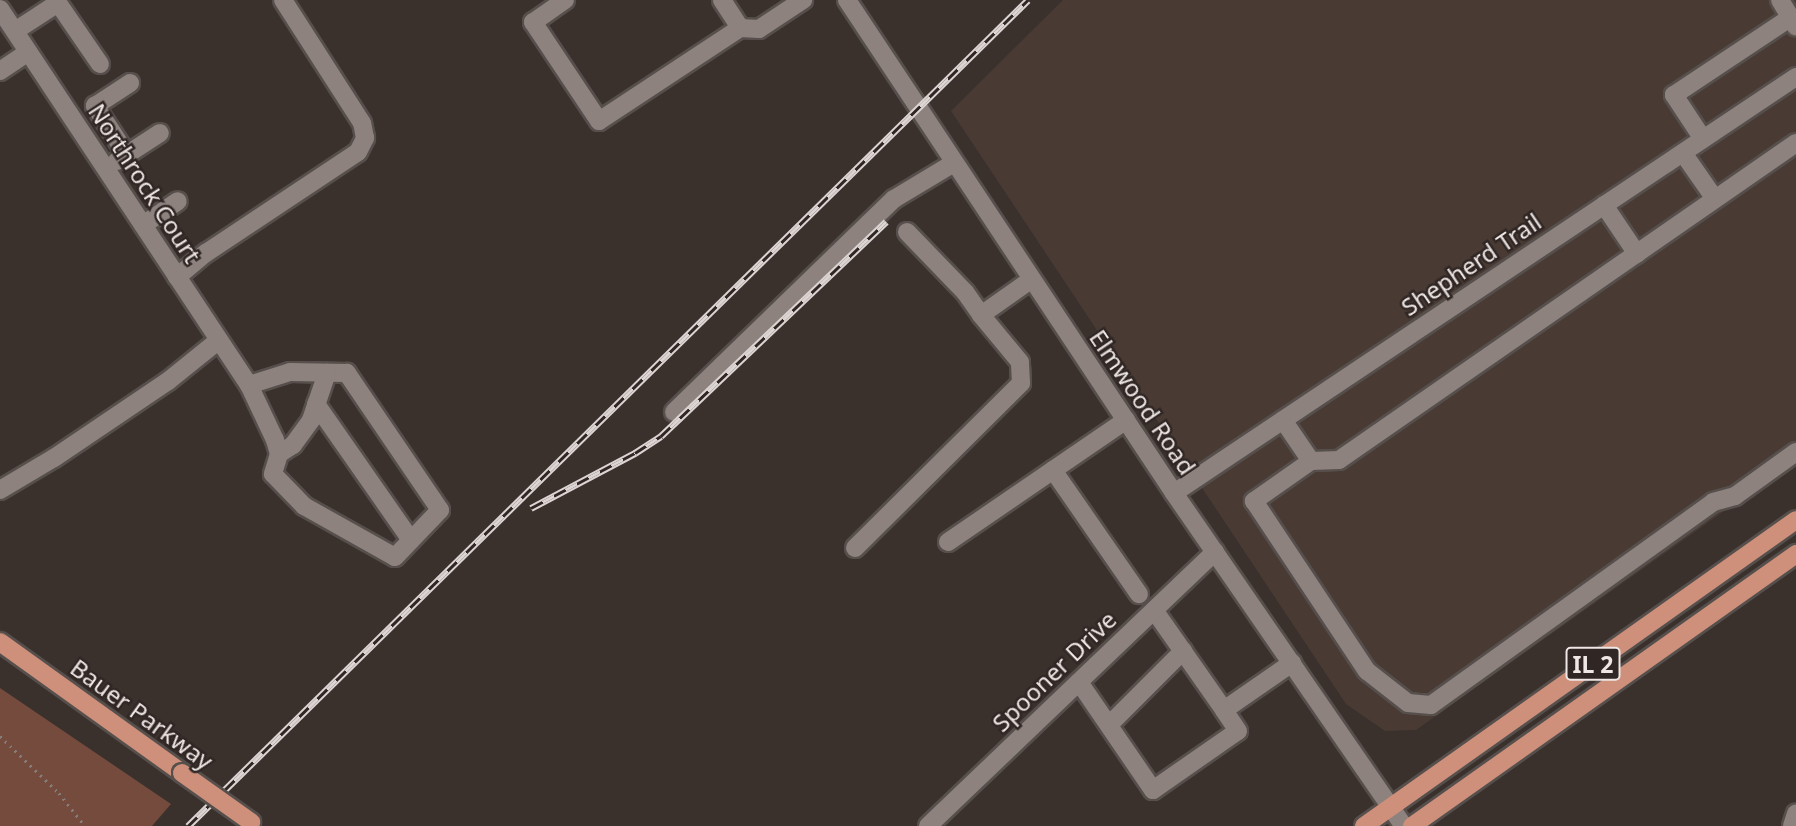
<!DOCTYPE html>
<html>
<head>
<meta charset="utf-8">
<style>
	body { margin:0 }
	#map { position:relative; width:1796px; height:826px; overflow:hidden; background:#3a312d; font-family:"Noto Sans",sans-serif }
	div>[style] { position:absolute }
	.built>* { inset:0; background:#493a34 }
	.green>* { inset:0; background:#744b3d }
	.path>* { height:2.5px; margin-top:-1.25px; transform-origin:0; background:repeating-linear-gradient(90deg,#867e7b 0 2px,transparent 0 7px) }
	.roads { filter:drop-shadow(2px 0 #564f4c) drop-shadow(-2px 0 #564f4c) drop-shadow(0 2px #564f4c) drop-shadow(0 -2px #564f4c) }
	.minor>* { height:18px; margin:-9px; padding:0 9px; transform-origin:9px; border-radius:9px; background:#8d827e }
	.major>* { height:18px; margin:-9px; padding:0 9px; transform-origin:9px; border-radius:9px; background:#ce907a }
	.rail>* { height:7px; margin-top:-3.5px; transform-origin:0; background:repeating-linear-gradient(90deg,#302724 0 13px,#dcd5d3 0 26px); box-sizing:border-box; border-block:2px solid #dcd5d3 }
	.bridges { filter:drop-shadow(2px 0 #564f4c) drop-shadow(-2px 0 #564f4c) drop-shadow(0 2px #564f4c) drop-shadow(0 -2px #564f4c) }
	.major-bridge>* { height:18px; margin:-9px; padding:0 9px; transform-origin:9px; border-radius:9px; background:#ce907a }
	span { translate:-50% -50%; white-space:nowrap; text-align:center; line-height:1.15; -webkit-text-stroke:5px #302724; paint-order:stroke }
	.shield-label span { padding:2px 5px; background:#302724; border:2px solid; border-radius:5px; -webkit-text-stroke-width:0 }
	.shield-label { font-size:23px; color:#eee7e5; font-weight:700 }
	.street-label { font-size:24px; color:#eee7e5 }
</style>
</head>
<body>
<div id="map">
	<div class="built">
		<i style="clip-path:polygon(1063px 0,1796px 0,1796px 460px,1416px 730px,1385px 731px,1346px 704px,951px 111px)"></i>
	</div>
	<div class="green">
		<i style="clip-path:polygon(0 688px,171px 804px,152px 826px,0 826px)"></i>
	</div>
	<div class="path">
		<i style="left:0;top:736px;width:82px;rotate:44deg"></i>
		<i style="left:59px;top:793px;width:42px;rotate:51.8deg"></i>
	</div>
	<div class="roads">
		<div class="minor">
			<i style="left:565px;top:0;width:39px;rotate:145deg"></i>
			<i style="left:533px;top:22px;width:119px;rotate:56.3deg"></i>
			<i style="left:599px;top:121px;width:169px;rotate:-33.4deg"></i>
			<i style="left:740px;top:28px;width:19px;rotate:3deg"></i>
			<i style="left:759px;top:29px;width:53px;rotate:-33.4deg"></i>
			<i style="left:722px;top:0;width:33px;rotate:57deg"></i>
			<i style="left:847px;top:0;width:592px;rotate:56.44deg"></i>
			<i style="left:1174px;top:493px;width:405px;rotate:55.4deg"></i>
			<i style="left:1780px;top:0;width:31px;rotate:59deg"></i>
			<i style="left:0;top:9px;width:451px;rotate:56.5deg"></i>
			<i style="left:249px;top:385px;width:61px;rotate:64.7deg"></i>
			<i style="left:275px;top:440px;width:15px;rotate:74deg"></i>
			<i style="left:279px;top:454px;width:21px;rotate:107deg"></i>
			<i style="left:273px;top:474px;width:45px;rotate:45.9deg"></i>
			<i style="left:304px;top:506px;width:104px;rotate:29.3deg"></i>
			<i style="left:395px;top:557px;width:65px;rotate:-46.2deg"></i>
			<i style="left:440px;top:510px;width:166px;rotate:-124.2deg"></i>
			<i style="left:347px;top:373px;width:57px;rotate:-179deg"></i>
			<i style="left:290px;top:372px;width:43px;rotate:162.4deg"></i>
			<i style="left:15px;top:31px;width:51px;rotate:-33.1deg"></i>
			<i style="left:58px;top:3px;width:74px;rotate:55.5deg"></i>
			<i style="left:0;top:71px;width:34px;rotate:-34deg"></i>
			<i style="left:1703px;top:139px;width:53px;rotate:-123.4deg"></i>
			<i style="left:1674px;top:95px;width:139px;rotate:-33.6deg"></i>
			<i style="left:1796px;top:143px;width:556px;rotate:145.25deg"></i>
			<i style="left:1339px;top:460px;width:28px;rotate:178deg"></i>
			<i style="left:1311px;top:461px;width:70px;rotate:144.9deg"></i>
			<i style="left:1254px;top:501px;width:204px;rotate:56.4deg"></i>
			<i style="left:1367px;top:671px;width:52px;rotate:38deg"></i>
			<i style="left:1408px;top:703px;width:23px;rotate:5deg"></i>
			<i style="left:1431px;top:705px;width:347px;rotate:-35.7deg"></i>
			<i style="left:1713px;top:502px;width:23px;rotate:-15deg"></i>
			<i style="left:1735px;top:496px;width:75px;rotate:-35.8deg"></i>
			<i style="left:1683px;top:153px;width:56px;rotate:55.2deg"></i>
			<i style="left:127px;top:155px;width:59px;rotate:-123.1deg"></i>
			<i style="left:95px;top:106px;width:42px;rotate:-33.3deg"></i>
			<i style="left:117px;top:161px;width:51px;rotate:-33.1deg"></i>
			<i style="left:1604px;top:205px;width:59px;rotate:56deg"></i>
			<i style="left:143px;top:225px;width:42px;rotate:-34.4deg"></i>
			<i style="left:907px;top:232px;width:83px;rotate:46deg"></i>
			<i style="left:965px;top:292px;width:28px;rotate:55deg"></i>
			<i style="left:177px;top:277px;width:38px;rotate:-40deg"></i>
			<i style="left:206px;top:253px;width:182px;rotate:-33.6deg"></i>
			<i style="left:358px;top:152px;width:16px;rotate:-63deg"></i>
			<i style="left:365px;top:138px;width:15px;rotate:-101deg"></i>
			<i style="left:362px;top:123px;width:146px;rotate:-122.7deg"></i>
			<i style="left:316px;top:404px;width:166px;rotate:55.1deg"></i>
			<i style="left:674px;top:412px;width:306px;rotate:-44.1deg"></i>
			<i style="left:894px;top:199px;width:70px;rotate:-31deg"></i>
			<i style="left:1283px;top:420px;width:50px;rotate:55.7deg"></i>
			<i style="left:279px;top:454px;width:17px;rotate:-33deg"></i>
			<i style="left:293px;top:445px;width:31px;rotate:-54deg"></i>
			<i style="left:311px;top:420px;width:50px;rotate:-71.2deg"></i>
			<i style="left:1053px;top:470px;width:151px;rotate:55.3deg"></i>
			<i style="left:0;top:490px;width:63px;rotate:-30.7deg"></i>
			<i style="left:54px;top:458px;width:138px;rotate:-34deg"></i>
			<i style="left:168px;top:381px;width:65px;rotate:-38.8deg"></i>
			<i style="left:1174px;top:493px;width:748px;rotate:-33.78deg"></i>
			<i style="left:948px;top:542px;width:216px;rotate:-34.4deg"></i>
			<i style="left:855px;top:548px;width:234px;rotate:-44.8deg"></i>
			<i style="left:1021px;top:383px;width:21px;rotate:-93deg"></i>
			<i style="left:1020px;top:362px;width:61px;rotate:-129.7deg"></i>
			<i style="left:981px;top:315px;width:62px;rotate:-35.2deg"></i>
			<i style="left:1154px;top:610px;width:122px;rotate:55deg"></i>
			<i style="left:1224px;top:710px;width:83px;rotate:-34.7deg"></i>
			<i style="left:1079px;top:682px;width:131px;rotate:55.6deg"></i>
			<i style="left:1153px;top:790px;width:103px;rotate:-34.8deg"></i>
			<i style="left:1238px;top:731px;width:25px;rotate:-124deg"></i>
			<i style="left:1109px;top:725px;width:105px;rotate:-45deg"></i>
			<i style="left:928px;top:826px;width:397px;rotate:-43.7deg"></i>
			<i style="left:1792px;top:826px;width:13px;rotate:-72deg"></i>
		</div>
		<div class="major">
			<i style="left:0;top:642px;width:224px;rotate:35.7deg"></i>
			<i style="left:1364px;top:826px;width:529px;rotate:-35.31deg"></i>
			<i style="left:1412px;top:826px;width:471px;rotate:-35.3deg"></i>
		</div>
	</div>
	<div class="rail">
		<i style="left:531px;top:508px;width:118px;rotate:-27.9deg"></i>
		<i style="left:635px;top:453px;width:31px;rotate:-33deg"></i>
		<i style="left:661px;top:436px;width:311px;rotate:-43.6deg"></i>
		<i style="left:188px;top:826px;width:1178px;rotate:-44.52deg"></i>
	</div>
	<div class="bridges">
		<div class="major-bridge">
			<i style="left:182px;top:773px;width:85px;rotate:35.4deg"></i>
		</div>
	</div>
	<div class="shield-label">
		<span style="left:1593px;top:664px">IL 2</span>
	</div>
	<div class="street-label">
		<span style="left:145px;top:183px;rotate:57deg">Northrock Court</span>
		<span style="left:1471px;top:264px;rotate:-34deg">Shepherd Trail</span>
		<span style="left:1143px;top:402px;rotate:56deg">Elmwood Road</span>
		<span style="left:1054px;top:671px;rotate:-44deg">Spooner Drive</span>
		<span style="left:142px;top:714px;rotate:36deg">Bauer Parkway</span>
	</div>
</div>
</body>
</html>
